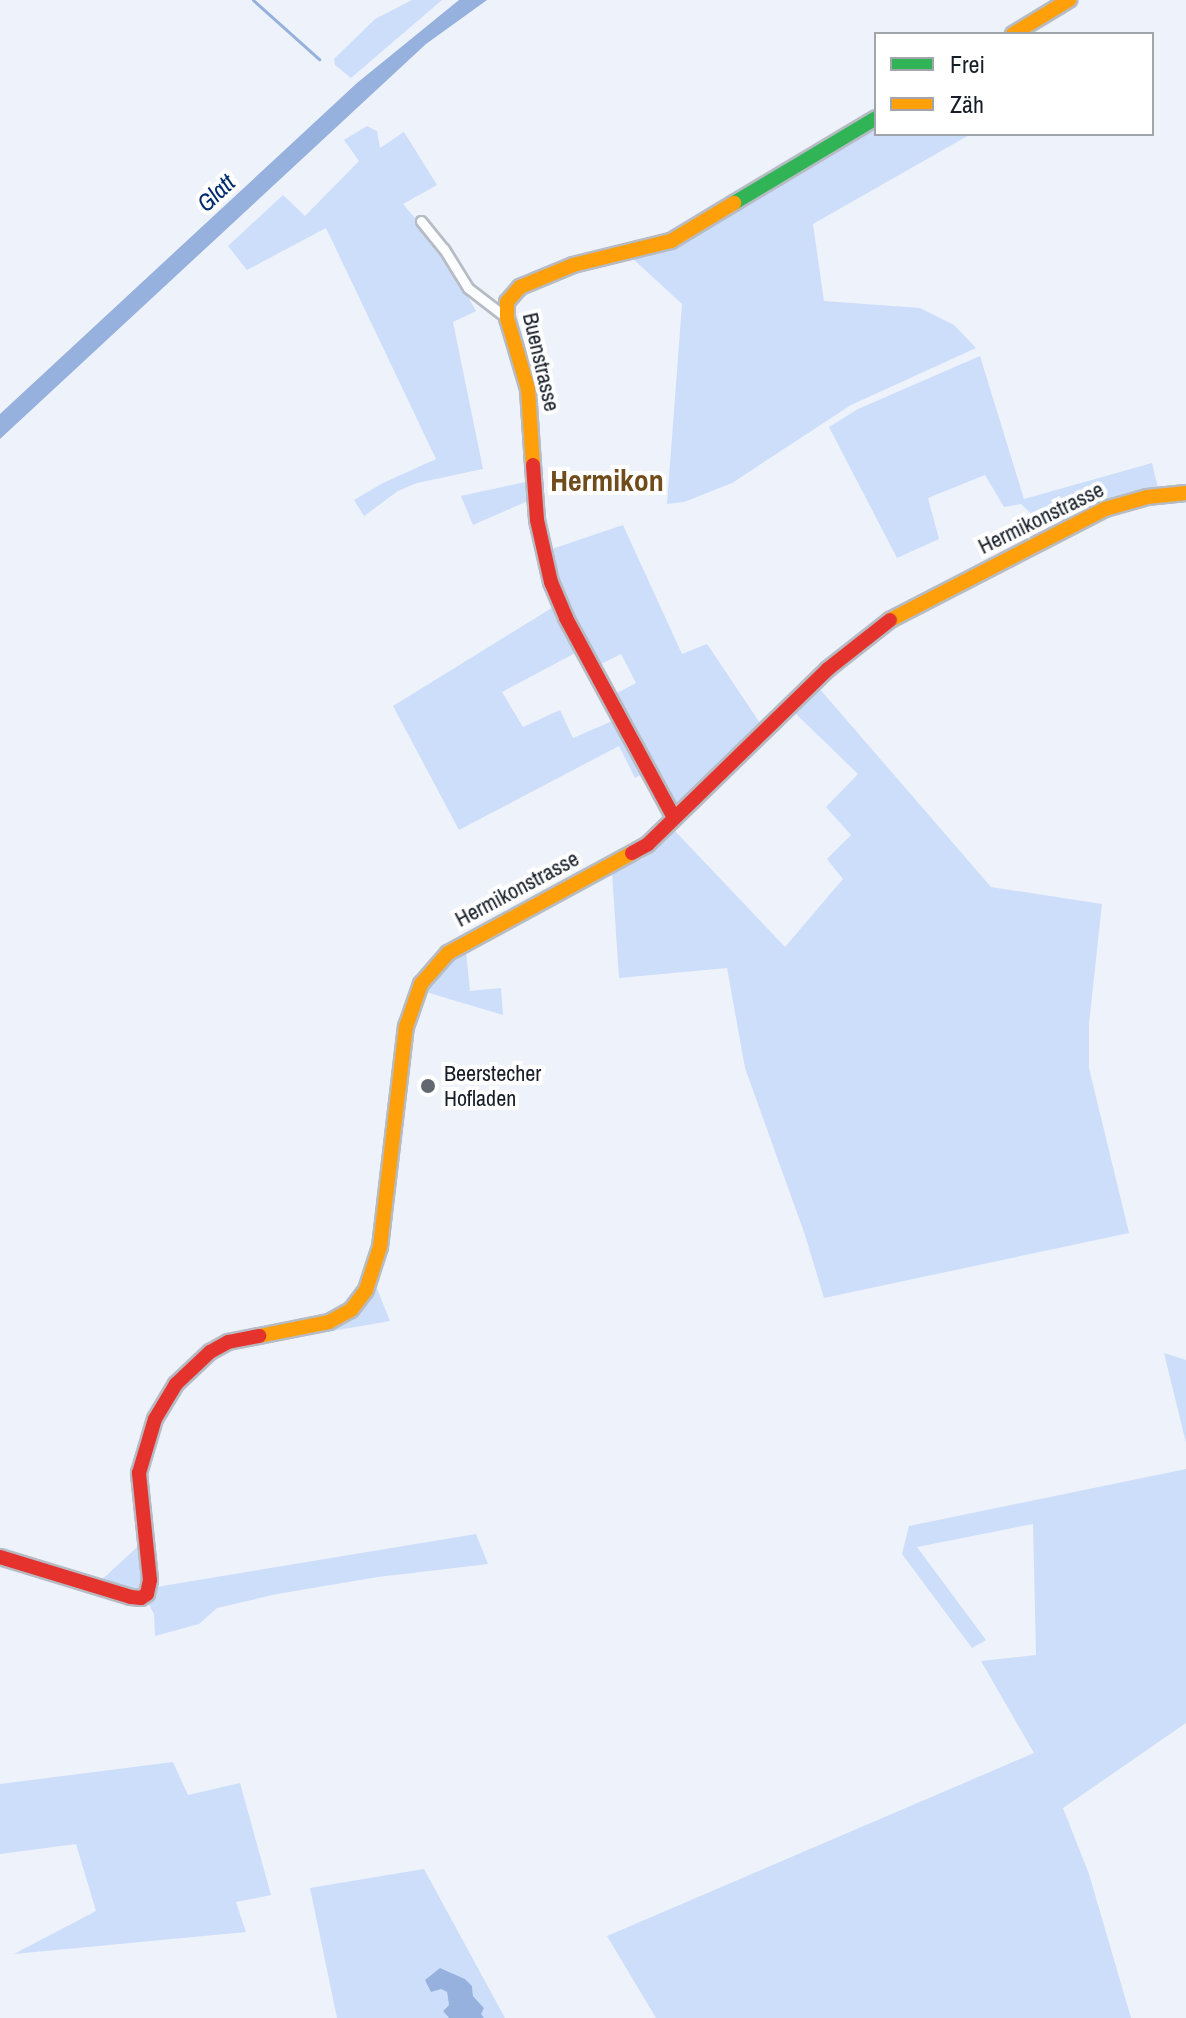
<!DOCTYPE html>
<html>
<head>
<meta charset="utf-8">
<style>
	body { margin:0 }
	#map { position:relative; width:1186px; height:2018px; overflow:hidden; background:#eef2fa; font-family:"Archivo Narrow",sans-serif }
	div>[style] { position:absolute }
	.green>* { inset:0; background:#cddefa }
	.water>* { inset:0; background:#96b1dd }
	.stream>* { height:3px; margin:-1.5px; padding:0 1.5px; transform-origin:1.5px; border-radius:1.5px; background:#96b1dd }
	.roads { filter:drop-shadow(2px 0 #b6bbc4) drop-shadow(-2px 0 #b6bbc4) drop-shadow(0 2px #b6bbc4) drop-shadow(0 -2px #b6bbc4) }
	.street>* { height:9px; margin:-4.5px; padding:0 4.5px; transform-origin:4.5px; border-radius:4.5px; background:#fcfdfe }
	.fast>* { height:14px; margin:-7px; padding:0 7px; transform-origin:7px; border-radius:7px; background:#30b455 }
	.slow>* { height:14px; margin:-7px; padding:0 7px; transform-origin:7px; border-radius:7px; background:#ff9f0a }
	.jam>* { height:14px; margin:-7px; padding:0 7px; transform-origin:7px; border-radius:7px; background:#e5322d }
	.dots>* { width:22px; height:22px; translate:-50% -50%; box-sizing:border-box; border:4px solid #fff; border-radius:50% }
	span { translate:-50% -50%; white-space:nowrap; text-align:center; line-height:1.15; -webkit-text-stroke:8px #fff; paint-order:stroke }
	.street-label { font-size:22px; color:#171e28 }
	.poi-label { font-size:22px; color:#171e28 }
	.left { translate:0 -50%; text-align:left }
	.water-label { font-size:24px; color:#002a6e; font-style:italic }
	.district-label { font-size:30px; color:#704b1b; font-weight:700 }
	.legend { position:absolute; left:874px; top:32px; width:280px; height:104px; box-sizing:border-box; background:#fff; border:2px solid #a2a5a9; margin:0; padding:10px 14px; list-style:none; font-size:24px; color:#171e28 }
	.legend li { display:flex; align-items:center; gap:16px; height:40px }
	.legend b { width:40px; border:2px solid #a2a5a9 }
</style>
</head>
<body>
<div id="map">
	<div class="green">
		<i style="clip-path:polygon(412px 0,442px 0,351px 78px,335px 65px,334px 59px,375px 19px)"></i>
		<i style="clip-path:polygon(876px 124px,876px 134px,971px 134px,813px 224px,824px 301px,920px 308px,954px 325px,976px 348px,851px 405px,732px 483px,684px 502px,667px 504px,682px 304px,632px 258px)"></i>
		<i style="clip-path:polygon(367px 126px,377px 131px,380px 148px,404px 132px,437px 185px,403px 204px,442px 250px,476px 311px,453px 322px,483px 469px,417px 483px,398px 491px,364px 516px,354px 500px,383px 483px,436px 459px,326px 228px,247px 270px,228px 246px,283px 195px,305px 216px,359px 161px,344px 140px)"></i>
		<i style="clip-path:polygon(980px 356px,1024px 499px,1152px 463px,1158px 488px,1112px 501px,1049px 530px,1021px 504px,1004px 507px,985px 475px,928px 498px,939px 539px,897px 558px,829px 427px,858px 409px)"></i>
		<i style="clip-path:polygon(530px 481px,530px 500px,473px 525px,461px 496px)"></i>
		<i style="clip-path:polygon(623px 525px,682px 654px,707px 644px,762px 726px,680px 804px,669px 801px,613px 695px,636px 683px,621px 654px,597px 666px,570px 616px,546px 551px)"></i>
		<i style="clip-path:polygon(555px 606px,579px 651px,502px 692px,523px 727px,560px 710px,573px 738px,617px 719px,644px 773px,635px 778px,619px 746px,459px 830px,393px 706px)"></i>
		<i style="clip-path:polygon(818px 687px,991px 887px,1102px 904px,1089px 1024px,1089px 1068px,1129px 1233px,824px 1298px,805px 1235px,745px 1068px,727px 968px,619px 978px,612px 873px,642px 859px,675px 831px,785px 947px,843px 879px,827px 859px,851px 835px,826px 807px,858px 774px,793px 711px)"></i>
		<i style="clip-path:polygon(466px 950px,470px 991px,501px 988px,503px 1015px,426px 992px,451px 962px)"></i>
		<i style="clip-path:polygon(372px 1276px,390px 1321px,210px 1352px,341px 1317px)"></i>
		<i style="clip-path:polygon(1164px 1353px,1186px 1360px,1186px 1443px)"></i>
		<i style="clip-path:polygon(1186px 1469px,1186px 1723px,1063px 1808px,1089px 1874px,1131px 2018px,656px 2018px,607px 1936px,1034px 1753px,981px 1661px,1036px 1655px,1033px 1524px,917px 1547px,986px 1640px,972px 1648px,902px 1554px,909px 1526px)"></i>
		<i style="clip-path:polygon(476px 1534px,488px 1564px,378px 1577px,277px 1594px,217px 1608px,199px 1624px,155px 1636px,154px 1614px,145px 1597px,97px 1584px,145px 1540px,150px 1588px)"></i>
		<i style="clip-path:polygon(173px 1762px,188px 1795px,240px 1783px,271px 1895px,236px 1902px,246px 1932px,14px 1954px,96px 1911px,76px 1844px,0 1854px,0 1784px)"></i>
		<i style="clip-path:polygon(424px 1869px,505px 2018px,484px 2018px,480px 2014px,484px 2008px,473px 1996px,472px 1986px,465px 1979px,440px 1968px,441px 1989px,447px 1992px,449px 2005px,443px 2011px,449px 2018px,337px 2018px,310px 1888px)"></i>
	</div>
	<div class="water">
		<i style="clip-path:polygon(459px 0,487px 0,426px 44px,0 439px,0 414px,357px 83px)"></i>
		<i style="clip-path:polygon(440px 1968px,465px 1979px,472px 1986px,473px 1996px,484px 2008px,481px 2014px,484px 2018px,449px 2018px,443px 2011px,449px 2005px,447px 1992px,441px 1989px,431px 1992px,425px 1980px)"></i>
	</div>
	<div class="stream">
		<i style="left:253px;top:0;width:89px;rotate:41.8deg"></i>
	</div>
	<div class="roads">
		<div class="street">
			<i style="left:421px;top:221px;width:36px;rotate:51deg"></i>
			<i style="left:444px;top:249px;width:46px;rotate:58.4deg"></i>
			<i style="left:468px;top:288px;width:49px;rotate:37.6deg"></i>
		</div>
		<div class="fast">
			<i style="left:734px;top:203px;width:165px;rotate:-30.9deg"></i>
		</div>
		<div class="slow">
			<i style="left:1013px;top:34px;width:66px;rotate:-31.3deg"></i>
			<i style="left:533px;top:465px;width:76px;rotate:-93.8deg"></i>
			<i style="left:528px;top:389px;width:74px;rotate:-106.5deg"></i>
			<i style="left:507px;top:318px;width:16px;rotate:-90deg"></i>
			<i style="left:507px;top:302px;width:20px;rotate:-49deg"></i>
			<i style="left:520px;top:287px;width:57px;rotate:-22.5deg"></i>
			<i style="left:573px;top:265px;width:101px;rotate:-13.8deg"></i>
			<i style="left:671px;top:241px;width:74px;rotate:-31.1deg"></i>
			<i style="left:890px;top:620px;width:242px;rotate:-27.3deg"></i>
			<i style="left:1105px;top:509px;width:44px;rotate:-15.9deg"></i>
			<i style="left:1147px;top:497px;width:39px;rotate:-6deg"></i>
			<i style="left:259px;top:1336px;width:71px;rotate:-11.3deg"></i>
			<i style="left:329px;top:1322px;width:25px;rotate:-29deg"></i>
			<i style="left:351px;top:1310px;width:25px;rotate:-53deg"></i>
			<i style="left:366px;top:1290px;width:45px;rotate:-72deg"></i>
			<i style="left:380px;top:1247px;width:222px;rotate:-83.3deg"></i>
			<i style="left:406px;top:1027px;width:46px;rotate:-70.8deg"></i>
			<i style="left:421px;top:984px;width:41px;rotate:-48.9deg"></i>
			<i style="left:448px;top:953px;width:209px;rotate:-28.5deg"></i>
		</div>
		<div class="jam">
			<i style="left:533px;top:465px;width:55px;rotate:85.8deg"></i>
			<i style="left:537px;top:520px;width:64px;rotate:77.3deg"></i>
			<i style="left:551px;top:582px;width:39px;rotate:67deg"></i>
			<i style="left:566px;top:618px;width:227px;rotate:61.6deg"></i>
			<i style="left:632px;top:853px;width:18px;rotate:-29deg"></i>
			<i style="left:648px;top:844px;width:251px;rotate:-44.2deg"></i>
			<i style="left:828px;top:669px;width:79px;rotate:-38.3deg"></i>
			<i style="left:0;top:1557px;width:137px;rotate:17deg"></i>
			<i style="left:131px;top:1597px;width:10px;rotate:6deg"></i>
			<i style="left:141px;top:1598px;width:7px;rotate:-34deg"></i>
			<i style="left:147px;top:1594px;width:14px;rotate:-78deg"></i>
			<i style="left:150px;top:1580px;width:108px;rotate:-95.9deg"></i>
			<i style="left:139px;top:1473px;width:56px;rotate:-73.5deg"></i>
			<i style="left:155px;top:1419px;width:41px;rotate:-59deg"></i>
			<i style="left:176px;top:1384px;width:47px;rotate:-43.3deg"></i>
			<i style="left:210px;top:1352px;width:21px;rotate:-29deg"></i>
			<i style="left:228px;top:1342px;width:32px;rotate:-11deg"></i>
		</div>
	</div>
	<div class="dots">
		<i style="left:428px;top:1086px;background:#626872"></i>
	</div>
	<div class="street-label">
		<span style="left:541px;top:362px;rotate:77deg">Buenstrasse</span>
		<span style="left:1041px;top:518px;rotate:-26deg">Hermikonstrasse</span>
		<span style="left:517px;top:889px;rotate:-28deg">Hermikonstrasse</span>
	</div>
	<div class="poi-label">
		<span class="left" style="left:444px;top:1086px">Beerstecher<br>Hofladen</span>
	</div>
	<div class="water-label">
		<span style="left:216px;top:193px;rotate:-43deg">Glatt</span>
	</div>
	<div class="district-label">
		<span style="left:607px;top:480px">Hermikon</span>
	</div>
	<ul class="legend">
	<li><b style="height:10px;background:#30b455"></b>Frei</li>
	<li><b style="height:10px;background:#ff9f0a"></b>Zäh</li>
	</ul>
</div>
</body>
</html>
